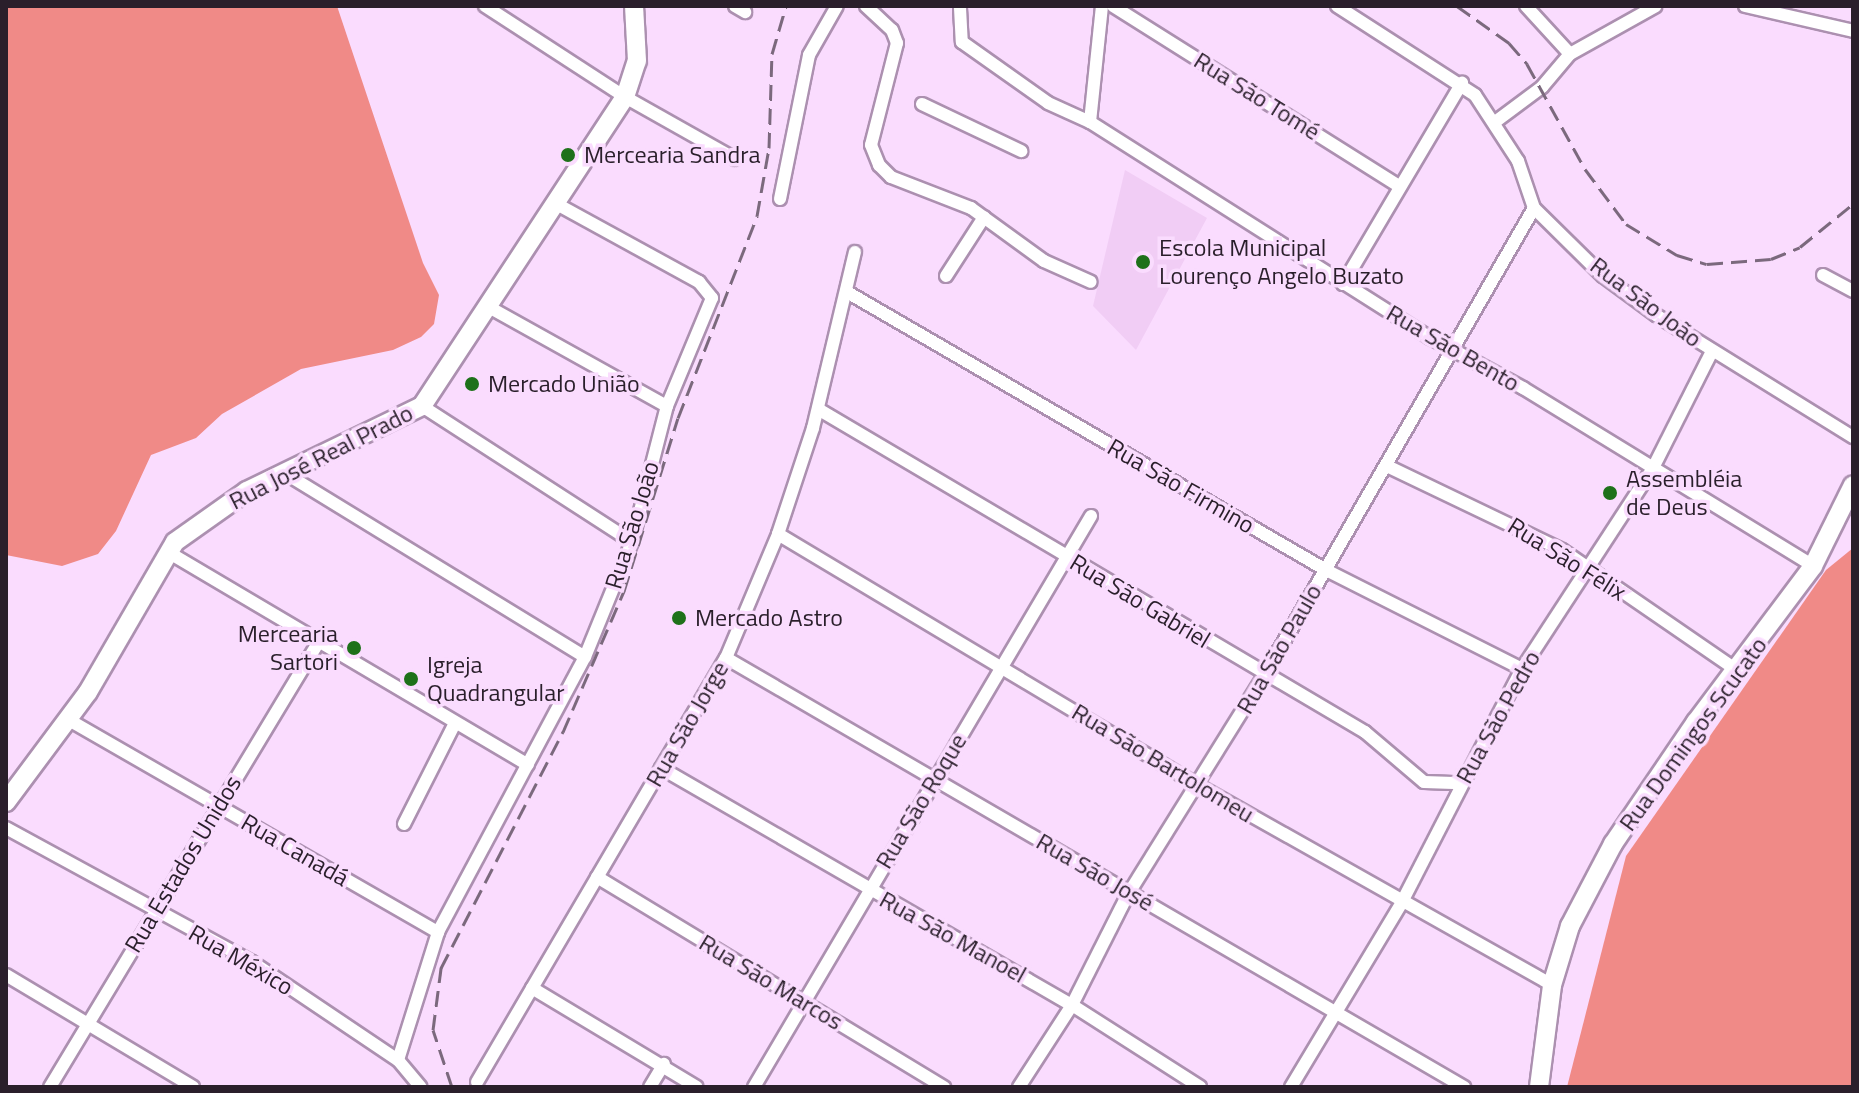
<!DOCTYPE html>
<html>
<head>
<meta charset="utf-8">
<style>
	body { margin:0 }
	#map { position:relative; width:1859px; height:1093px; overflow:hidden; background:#fadcfe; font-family:"Titillium Web",sans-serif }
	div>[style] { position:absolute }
	.built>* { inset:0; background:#f1cdf5 }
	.forest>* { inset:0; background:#f08a87 }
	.roads { filter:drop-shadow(2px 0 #ac90b0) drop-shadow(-2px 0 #ac90b0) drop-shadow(0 2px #ac90b0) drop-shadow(0 -2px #ac90b0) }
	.street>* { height:12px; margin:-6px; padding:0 6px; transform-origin:6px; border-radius:6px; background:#fff }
	.secondary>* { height:18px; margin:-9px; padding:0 9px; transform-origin:9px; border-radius:9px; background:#fff }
	.rail>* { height:3px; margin-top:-1.5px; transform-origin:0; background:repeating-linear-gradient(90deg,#7b697d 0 16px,transparent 0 24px) }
	.dots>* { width:22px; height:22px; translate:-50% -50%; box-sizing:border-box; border:4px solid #fadcfe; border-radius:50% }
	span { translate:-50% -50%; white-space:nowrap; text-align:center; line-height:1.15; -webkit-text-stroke:7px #fadcfe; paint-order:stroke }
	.street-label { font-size:24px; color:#2a1f2b }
	.poi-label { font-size:24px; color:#2a1f2b }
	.left { translate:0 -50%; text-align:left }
	.right { translate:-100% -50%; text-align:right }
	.frame { position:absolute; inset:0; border:8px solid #2a1f2b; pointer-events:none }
</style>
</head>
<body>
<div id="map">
	<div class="built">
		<i style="clip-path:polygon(1125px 170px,1207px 218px,1136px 350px,1093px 306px)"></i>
	</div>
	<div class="forest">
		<i style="clip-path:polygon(6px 6px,337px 6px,423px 263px,439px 295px,434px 324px,421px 337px,393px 350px,301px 369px,222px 414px,196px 438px,151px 455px,116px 531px,98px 554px,62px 566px,6px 555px)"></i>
		<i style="clip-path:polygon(1853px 548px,1853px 1087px,1567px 1087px,1626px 856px,1826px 570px)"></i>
	</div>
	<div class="roads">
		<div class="street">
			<i style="left:485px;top:6px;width:167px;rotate:33deg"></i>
			<i style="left:625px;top:97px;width:126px;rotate:29.4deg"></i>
			<i style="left:735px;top:6px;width:12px;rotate:31deg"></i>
			<i style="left:866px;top:6px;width:35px;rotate:43deg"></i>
			<i style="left:892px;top:30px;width:14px;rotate:69deg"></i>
			<i style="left:897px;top:43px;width:105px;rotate:104.3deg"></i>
			<i style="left:871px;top:145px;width:22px;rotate:68deg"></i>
			<i style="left:879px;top:165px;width:17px;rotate:45deg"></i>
			<i style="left:891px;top:177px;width:86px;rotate:21.2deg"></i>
			<i style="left:971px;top:208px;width:90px;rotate:36deg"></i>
			<i style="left:1044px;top:261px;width:51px;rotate:24.1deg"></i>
			<i style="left:1113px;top:6px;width:339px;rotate:32.2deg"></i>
			<i style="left:1337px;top:6px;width:164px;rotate:32.8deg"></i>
			<i style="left:1475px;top:95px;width:79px;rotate:56.9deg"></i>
			<i style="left:1518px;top:161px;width:50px;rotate:71.2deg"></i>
			<i style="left:1534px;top:208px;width:97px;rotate:44.6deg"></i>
			<i style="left:1603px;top:276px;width:66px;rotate:36.3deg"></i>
			<i style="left:1656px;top:315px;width:232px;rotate:31.8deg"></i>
			<i style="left:1526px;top:6px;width:65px;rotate:47.5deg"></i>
			<i style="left:1745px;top:6px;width:111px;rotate:13deg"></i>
			<i style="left:960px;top:8px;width:34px;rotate:87deg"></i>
			<i style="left:962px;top:42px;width:105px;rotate:35.3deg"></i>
			<i style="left:1048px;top:103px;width:46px;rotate:24.3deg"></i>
			<i style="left:1090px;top:122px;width:404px;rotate:32.4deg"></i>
			<i style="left:1431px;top:338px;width:105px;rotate:28.5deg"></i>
			<i style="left:1523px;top:388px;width:340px;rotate:31.5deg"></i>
			<i style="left:922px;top:104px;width:110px;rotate:25.4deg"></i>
			<i style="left:1090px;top:122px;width:117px;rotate:-84.1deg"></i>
			<i style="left:1495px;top:122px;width:59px;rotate:-36.7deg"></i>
			<i style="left:1542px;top:87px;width:43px;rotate:-49.7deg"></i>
			<i style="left:1570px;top:54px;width:98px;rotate:-29.2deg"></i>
			<i style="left:780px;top:199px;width:147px;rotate:-78.6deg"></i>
			<i style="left:809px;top:55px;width:56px;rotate:-60.3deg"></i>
			<i style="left:1823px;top:275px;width:34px;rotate:28deg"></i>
			<i style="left:946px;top:276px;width:70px;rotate:-57.2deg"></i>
			<i style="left:1343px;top:284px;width:234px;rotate:-59.4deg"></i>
			<i style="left:847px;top:292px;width:554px;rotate:30.13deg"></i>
			<i style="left:1326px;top:570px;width:220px;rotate:26.8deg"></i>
			<i style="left:487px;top:306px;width:206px;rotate:29.1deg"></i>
			<i style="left:422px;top:406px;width:250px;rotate:32.9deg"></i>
			<i style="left:818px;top:409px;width:635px;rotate:30.56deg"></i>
			<i style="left:1365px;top:732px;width:77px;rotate:40.3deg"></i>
			<i style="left:1424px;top:782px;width:37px;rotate:2deg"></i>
			<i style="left:1387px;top:466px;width:194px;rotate:25.6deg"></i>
			<i style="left:1562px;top:550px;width:214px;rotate:34.5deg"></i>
			<i style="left:283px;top:472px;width:354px;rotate:31.5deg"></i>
			<i style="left:778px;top:534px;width:491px;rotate:30.9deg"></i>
			<i style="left:1199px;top:786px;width:405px;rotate:29.4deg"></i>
			<i style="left:168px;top:552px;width:418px;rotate:30.6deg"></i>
			<i style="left:726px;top:658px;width:854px;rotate:30.17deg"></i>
			<i style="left:69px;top:720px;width:426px;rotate:29.9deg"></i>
			<i style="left:661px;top:768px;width:474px;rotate:30deg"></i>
			<i style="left:1072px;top:1005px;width:152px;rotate:32.6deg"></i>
			<i style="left:404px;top:824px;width:111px;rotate:-63.2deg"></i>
			<i style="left:6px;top:828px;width:280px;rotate:28.6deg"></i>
			<i style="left:252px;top:962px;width:176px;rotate:33.9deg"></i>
			<i style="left:398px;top:1060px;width:35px;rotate:50deg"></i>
			<i style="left:597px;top:877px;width:406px;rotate:31.2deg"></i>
			<i style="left:6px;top:975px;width:218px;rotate:30.9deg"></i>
			<i style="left:532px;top:988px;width:192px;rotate:31deg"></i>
			<i style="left:398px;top:1060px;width:134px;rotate:-72.6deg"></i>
			<i style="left:438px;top:932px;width:312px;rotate:-61.9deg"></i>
			<i style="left:585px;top:657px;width:124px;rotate:-67.8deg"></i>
			<i style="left:632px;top:542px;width:140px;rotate:-75.6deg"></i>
			<i style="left:667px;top:406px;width:117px;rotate:-67.4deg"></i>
			<i style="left:712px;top:298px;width:21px;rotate:-129deg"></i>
			<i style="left:699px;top:282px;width:164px;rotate:-151.3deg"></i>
			<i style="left:477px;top:1082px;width:492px;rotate:-59.6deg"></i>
			<i style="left:726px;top:658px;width:134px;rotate:-67.2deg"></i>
			<i style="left:778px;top:534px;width:112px;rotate:-71.7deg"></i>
			<i style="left:813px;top:428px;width:181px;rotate:-76.6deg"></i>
			<i style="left:50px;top:1087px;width:519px;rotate:-58.88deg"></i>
			<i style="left:650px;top:1087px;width:27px;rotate:-59deg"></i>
			<i style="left:754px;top:1087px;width:663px;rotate:-59.45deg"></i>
			<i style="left:1019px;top:1087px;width:98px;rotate:-57.1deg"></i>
			<i style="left:1072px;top:1005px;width:122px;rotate:-63.2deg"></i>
			<i style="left:1127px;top:896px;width:259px;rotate:-58.1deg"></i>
			<i style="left:1264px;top:676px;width:540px;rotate:-60.02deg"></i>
			<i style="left:1291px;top:1087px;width:216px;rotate:-59deg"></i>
			<i style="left:1402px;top:902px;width:262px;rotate:-62.8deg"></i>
			<i style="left:1522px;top:669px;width:240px;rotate:-56.9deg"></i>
			<i style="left:1653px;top:468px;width:131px;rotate:-63.2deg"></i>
		</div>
		<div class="secondary">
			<i style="left:6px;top:802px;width:137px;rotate:-53.3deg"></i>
			<i style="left:88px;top:692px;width:173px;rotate:-59.9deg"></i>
			<i style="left:175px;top:542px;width:88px;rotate:-35.3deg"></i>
			<i style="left:247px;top:491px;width:195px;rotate:-25.9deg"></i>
			<i style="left:422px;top:406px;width:370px;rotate:-56.7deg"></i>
			<i style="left:625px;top:97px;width:38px;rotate:-72deg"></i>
			<i style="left:637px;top:61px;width:55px;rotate:-93.1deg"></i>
			<i style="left:1539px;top:1087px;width:103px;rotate:-82.7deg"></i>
			<i style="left:1552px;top:985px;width:62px;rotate:-73deg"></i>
			<i style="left:1570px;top:926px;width:93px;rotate:-62.3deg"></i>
			<i style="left:1613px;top:844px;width:148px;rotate:-55.8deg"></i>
			<i style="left:1696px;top:722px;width:195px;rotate:-53.1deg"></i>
			<i style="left:1813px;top:566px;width:90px;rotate:-63.7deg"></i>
		</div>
	</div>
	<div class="rail">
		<i style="left:1457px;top:6px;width:64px;rotate:35.4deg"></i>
		<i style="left:1509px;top:43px;width:28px;rotate:49deg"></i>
		<i style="left:1527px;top:64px;width:120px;rotate:61.1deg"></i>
		<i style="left:1585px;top:169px;width:69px;rotate:53.3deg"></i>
		<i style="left:1626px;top:224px;width:60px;rotate:31.3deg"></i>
		<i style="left:1677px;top:255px;width:31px;rotate:17deg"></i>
		<i style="left:1707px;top:264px;width:64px;rotate:-4.5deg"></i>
		<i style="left:1771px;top:259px;width:31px;rotate:-22deg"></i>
		<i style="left:1800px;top:247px;width:68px;rotate:-39.1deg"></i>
		<i style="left:452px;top:1087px;width:60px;rotate:-108.4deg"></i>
		<i style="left:433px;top:1030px;width:63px;rotate:-82.6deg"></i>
		<i style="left:441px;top:968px;width:266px;rotate:-62.7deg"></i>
		<i style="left:563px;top:732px;width:154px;rotate:-66.6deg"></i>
		<i style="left:624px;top:591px;width:181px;rotate:-72.7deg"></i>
		<i style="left:678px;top:418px;width:217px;rotate:-68.6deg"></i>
		<i style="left:757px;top:216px;width:69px;rotate:-80deg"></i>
		<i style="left:769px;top:148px;width:94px;rotate:-88.2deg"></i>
		<i style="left:772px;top:54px;width:50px;rotate:-73.7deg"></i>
	</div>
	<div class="dots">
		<i style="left:568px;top:155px;background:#1e711a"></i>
		<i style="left:1143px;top:262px;background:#1e711a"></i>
		<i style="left:472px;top:384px;background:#1e711a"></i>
		<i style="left:1610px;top:493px;background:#1e711a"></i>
		<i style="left:679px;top:618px;background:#1e711a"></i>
		<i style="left:354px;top:648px;background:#1e711a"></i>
		<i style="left:411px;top:679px;background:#1e711a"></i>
	</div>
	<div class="street-label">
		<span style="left:1257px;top:96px;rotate:32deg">Rua São Tomé</span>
		<span style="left:1646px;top:302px;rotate:37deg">Rua São João</span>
		<span style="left:1453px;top:348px;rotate:30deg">Rua São Bento</span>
		<span style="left:321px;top:457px;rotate:-27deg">Rua José Real Prado</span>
		<span style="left:1181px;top:486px;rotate:30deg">Rua São Firmino</span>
		<span style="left:632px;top:525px;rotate:-73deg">Rua São João</span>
		<span style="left:1567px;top:559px;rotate:32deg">Rua São Félix</span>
		<span style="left:1140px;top:601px;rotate:31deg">Rua São Gabriel</span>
		<span style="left:1279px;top:649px;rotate:-60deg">Rua São Paulo</span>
		<span style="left:1498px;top:717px;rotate:-61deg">Rua São Pedro</span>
		<span style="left:687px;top:724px;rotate:-60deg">Rua São Jorge</span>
		<span style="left:1693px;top:734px;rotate:-54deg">Rua Domingos Scucato</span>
		<span style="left:1163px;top:763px;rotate:31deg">Rua São Bartolomeu</span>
		<span style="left:921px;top:801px;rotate:-59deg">Rua São Roque</span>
		<span style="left:295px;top:850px;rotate:30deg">Rua Canadá</span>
		<span style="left:183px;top:864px;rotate:-59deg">Rua Estados Unidos</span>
		<span style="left:1095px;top:872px;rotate:30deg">Rua São José</span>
		<span style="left:953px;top:937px;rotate:29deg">Rua São Manoel</span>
		<span style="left:241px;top:960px;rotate:30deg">Rua México</span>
		<span style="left:771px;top:982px;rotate:31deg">Rua São Marcos</span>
	</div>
	<div class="poi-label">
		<span class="left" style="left:584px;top:155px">Mercearia Sandra</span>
		<span class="left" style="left:1159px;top:262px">Escola Municipal<br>Lourenço Angelo Buzato</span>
		<span class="left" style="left:488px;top:384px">Mercado União</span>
		<span class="left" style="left:1626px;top:493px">Assembléia<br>de Deus</span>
		<span class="left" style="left:695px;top:618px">Mercado Astro</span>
		<span class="right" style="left:338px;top:648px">Mercearia<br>Sartori</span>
		<span class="left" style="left:427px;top:679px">Igreja<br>Quadrangular</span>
	</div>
	<div class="frame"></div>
</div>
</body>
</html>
